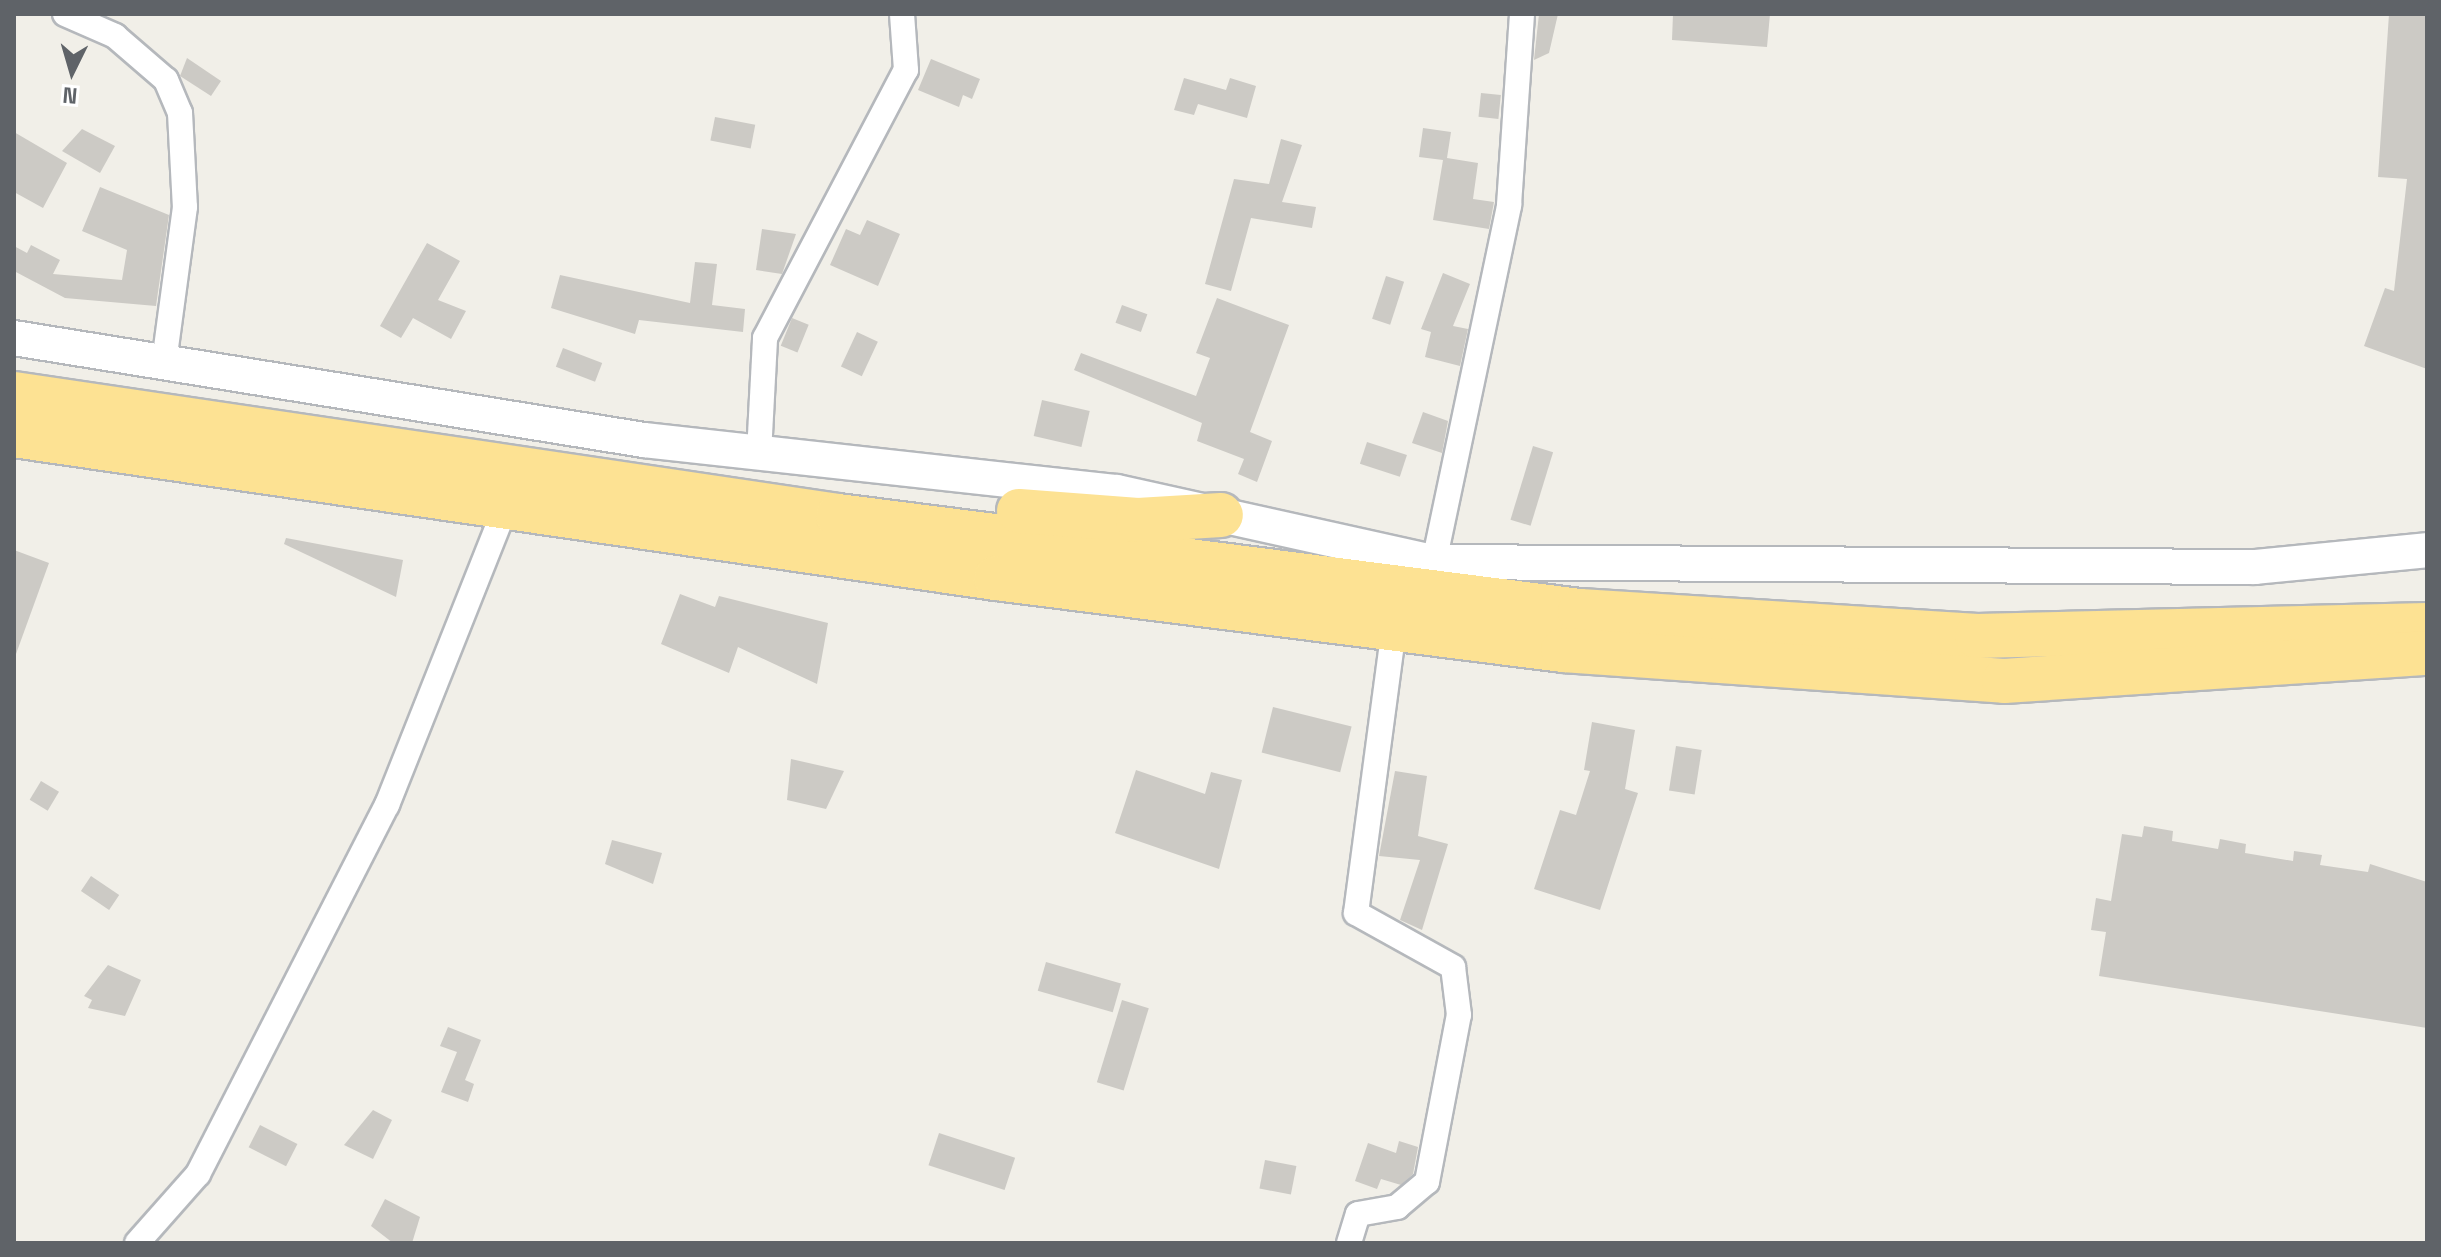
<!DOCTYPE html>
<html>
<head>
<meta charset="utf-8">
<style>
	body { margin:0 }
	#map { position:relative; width:2441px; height:1257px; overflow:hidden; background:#f1efe8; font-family:"Space Grotesk",sans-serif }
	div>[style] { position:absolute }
	.building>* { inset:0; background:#cccac5; transform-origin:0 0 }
	.roads { filter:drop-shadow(2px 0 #b5b8bc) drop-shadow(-2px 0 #b5b8bc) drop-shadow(0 2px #b5b8bc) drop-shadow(0 -2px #b5b8bc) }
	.street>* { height:24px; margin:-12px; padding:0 12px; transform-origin:12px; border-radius:12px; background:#fff }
	.secondary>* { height:34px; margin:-17px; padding:0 17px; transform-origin:17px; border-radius:17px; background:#fff }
	.highway>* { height:44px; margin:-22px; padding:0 22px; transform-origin:22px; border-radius:22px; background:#fde293 }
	span { translate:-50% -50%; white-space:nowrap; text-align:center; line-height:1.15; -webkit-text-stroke:7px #fff; paint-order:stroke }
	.frame { position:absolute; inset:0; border:16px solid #5f6368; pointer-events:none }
	.north { position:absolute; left:32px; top:32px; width:80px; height:80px; -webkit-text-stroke:6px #fff; paint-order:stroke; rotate:185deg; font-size:22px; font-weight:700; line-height:32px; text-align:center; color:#5f6368 }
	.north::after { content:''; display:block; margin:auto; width:28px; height:36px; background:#5f6368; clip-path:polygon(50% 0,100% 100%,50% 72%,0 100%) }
</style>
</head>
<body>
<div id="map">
	<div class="building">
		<i style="clip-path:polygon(1539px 14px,1558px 14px,1549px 53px,1534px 60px)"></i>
		<i style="clip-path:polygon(1673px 14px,1770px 14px,1767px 47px,1672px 40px)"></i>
		<i style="clip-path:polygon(2389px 14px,2427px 14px,2427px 369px,2364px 346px,2385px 288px,2394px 291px,2407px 179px,2378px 177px)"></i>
		<i style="clip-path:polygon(187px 58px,221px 81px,211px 96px,180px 76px)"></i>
		<i style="clip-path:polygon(931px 59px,980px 79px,972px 99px,963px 95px,959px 107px,918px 90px)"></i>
		<i style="clip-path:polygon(1184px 78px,1226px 90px,1230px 78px,1256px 86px,1247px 118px,1198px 104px,1194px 115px,1174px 110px)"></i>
		<i style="left:1481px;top:93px;width:20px;height:24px;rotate:6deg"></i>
		<i style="left:715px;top:117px;width:41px;height:24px;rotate:11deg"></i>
		<i style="clip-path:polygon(1423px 128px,1451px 132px,1447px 158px,1478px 163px,1473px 199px,1494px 202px,1489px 229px,1433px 220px,1443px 160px,1419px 157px)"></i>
		<i style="clip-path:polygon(82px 129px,115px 146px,100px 173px,62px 151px)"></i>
		<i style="clip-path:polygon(14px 132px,67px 163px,43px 208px,14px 192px)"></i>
		<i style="clip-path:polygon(1281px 139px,1302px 145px,1282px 202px,1316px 207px,1312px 228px,1251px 218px,1231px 291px,1205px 284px,1234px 179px,1269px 184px)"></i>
		<i style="clip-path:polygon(100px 187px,169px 215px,156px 306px,65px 298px,14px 271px,14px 246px,27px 253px,31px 245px,60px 260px,53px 274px,122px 280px,127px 250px,82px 231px)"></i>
		<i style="clip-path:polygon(867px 220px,900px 234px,878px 286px,830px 265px,846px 229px,860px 235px)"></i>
		<i style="clip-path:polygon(762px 229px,796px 234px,782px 274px,756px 270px)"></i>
		<i style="clip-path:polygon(427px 243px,460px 261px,438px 300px,466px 311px,451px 339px,413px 318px,401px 338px,380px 326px)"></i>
		<i style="clip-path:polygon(695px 262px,717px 264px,712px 305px,745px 309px,743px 332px,639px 320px,635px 334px,551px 308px,560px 275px,690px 303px)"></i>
		<i style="clip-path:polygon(1443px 273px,1470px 284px,1453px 326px,1468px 329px,1460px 366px,1425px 357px,1431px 332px,1421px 329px)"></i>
		<i style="left:1386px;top:276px;width:19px;height:45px;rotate:18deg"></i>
		<i style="clip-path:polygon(1217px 298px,1289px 325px,1250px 432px,1272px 441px,1257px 482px,1238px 474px,1244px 459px,1197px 441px,1202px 423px,1074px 370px,1081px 353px,1196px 396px,1210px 358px,1196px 353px)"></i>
		<i style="left:1122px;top:305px;width:27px;height:19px;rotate:20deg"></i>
		<i style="left:792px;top:318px;width:18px;height:30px;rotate:22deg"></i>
		<i style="left:857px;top:332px;width:23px;height:38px;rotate:25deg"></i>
		<i style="left:563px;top:348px;width:42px;height:20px;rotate:21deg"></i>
		<i style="left:1042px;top:400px;width:49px;height:37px;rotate:13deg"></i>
		<i style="clip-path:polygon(1423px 412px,1448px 421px,1442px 453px,1412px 443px)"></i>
		<i style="left:1367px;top:442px;width:42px;height:23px;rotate:18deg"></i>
		<i style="left:1533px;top:446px;width:21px;height:77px;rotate:17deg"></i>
		<i style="clip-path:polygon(286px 538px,403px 560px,396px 597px,284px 544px)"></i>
		<i style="clip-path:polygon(14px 550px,49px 563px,16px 654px,14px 654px)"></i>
		<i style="clip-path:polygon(680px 594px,715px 607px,719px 596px,828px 623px,817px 684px,738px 647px,729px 673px,661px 644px)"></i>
		<i style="left:1273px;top:707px;width:81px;height:47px;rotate:14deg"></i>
		<i style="clip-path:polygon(1592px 722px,1635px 730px,1625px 789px,1638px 793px,1600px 910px,1534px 889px,1560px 810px,1576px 815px,1590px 771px,1584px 770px)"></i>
		<i style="left:1676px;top:746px;width:26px;height:45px;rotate:9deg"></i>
		<i style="clip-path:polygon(791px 759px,844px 771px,826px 809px,787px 800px)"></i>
		<i style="clip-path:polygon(1136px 770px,1205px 794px,1211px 772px,1242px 780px,1219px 869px,1115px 833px)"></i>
		<i style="clip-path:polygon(1395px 771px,1427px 776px,1418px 836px,1448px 844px,1422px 930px,1400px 920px,1420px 860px,1379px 856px)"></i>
		<i style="left:41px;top:781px;width:21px;height:22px;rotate:31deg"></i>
		<i style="clip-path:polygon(2144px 826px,2173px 831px,2172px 841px,2218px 849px,2220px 839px,2246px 844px,2245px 853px,2293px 861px,2294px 851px,2322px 855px,2320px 865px,2368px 872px,2370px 864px,2427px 882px,2427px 1028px,2099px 976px,2106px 932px,2091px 930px,2096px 898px,2111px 901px,2122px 834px,2142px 837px)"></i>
		<i style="clip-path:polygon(612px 840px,662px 853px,653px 884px,605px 864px)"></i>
		<i style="left:91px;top:876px;width:34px;height:18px;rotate:34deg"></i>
		<i style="left:1046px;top:962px;width:78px;height:30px;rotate:16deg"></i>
		<i style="clip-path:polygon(108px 965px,141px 980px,125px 1016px,88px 1008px,92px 1000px,84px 996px)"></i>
		<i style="left:1122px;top:1000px;width:28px;height:86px;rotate:17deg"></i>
		<i style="clip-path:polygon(448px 1027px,481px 1040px,465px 1080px,474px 1084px,468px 1102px,441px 1092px,457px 1052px,440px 1046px)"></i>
		<i style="clip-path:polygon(373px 1110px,392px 1120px,373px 1159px,344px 1145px)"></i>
		<i style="left:260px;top:1125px;width:42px;height:25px;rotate:27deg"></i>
		<i style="left:939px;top:1133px;width:80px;height:34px;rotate:18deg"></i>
		<i style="clip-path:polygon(1399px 1141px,1418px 1147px,1413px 1174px,1401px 1185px,1381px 1179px,1377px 1189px,1355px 1181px,1368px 1143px,1396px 1153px)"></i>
		<i style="left:1265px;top:1160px;width:32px;height:29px;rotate:11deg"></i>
		<i style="clip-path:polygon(385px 1199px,420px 1217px,412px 1243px,393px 1243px,371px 1226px)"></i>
	</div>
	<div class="roads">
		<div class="street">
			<i style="left:65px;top:14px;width:55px;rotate:23.7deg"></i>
			<i style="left:115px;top:36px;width:67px;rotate:40.8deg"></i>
			<i style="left:166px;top:80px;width:36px;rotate:67deg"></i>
			<i style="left:180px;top:113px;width:94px;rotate:87deg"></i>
			<i style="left:185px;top:207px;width:156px;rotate:97.7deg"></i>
			<i style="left:759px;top:454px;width:116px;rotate:-87deg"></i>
			<i style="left:765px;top:338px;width:303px;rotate:-62.3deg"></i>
			<i style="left:906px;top:70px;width:56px;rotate:-94.1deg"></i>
			<i style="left:1434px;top:562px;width:365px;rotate:-78.1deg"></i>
			<i style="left:1509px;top:205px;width:191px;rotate:-86.1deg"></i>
			<i style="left:137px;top:1243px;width:92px;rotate:-48.5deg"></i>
			<i style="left:198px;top:1174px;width:415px;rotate:-62.9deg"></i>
			<i style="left:387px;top:805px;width:324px;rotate:-68.3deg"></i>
			<i style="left:1349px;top:1243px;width:30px;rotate:-73deg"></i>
			<i style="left:1358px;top:1214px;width:40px;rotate:-10deg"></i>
			<i style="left:1397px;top:1207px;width:39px;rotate:-40deg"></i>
			<i style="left:1427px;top:1182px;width:170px;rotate:-79.2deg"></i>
			<i style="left:1459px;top:1015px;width:48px;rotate:-97.1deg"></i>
			<i style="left:1453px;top:967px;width:111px;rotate:-150.9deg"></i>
			<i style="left:1356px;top:913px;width:288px;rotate:-82.4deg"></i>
		</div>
		<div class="secondary">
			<i style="left:14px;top:338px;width:638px;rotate:9.2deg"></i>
			<i style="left:644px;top:440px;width:476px;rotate:6.3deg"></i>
			<i style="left:1117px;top:492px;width:325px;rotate:12.5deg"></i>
			<i style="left:1434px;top:562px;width:821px;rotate:0.35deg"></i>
			<i style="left:2255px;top:567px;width:173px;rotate:-5.6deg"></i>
		</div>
		<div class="highway">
			<i style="left:14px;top:394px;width:833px;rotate:8.42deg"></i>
			<i style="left:838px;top:516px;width:748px;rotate:7.3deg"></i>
			<i style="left:1580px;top:611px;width:398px;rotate:3.6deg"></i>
			<i style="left:1977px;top:636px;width:450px;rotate:-1.4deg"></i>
			<i style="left:14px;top:435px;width:992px;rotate:8.29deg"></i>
			<i style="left:996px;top:578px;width:572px;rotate:7.24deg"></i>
			<i style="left:1563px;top:650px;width:442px;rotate:4deg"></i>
			<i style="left:2004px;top:681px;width:424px;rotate:-3.8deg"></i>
			<i style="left:1019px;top:511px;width:119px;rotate:4.3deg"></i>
			<i style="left:1138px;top:520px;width:83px;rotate:-3.4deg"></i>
		</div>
	</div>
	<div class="frame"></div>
	<div class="north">N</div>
</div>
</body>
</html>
